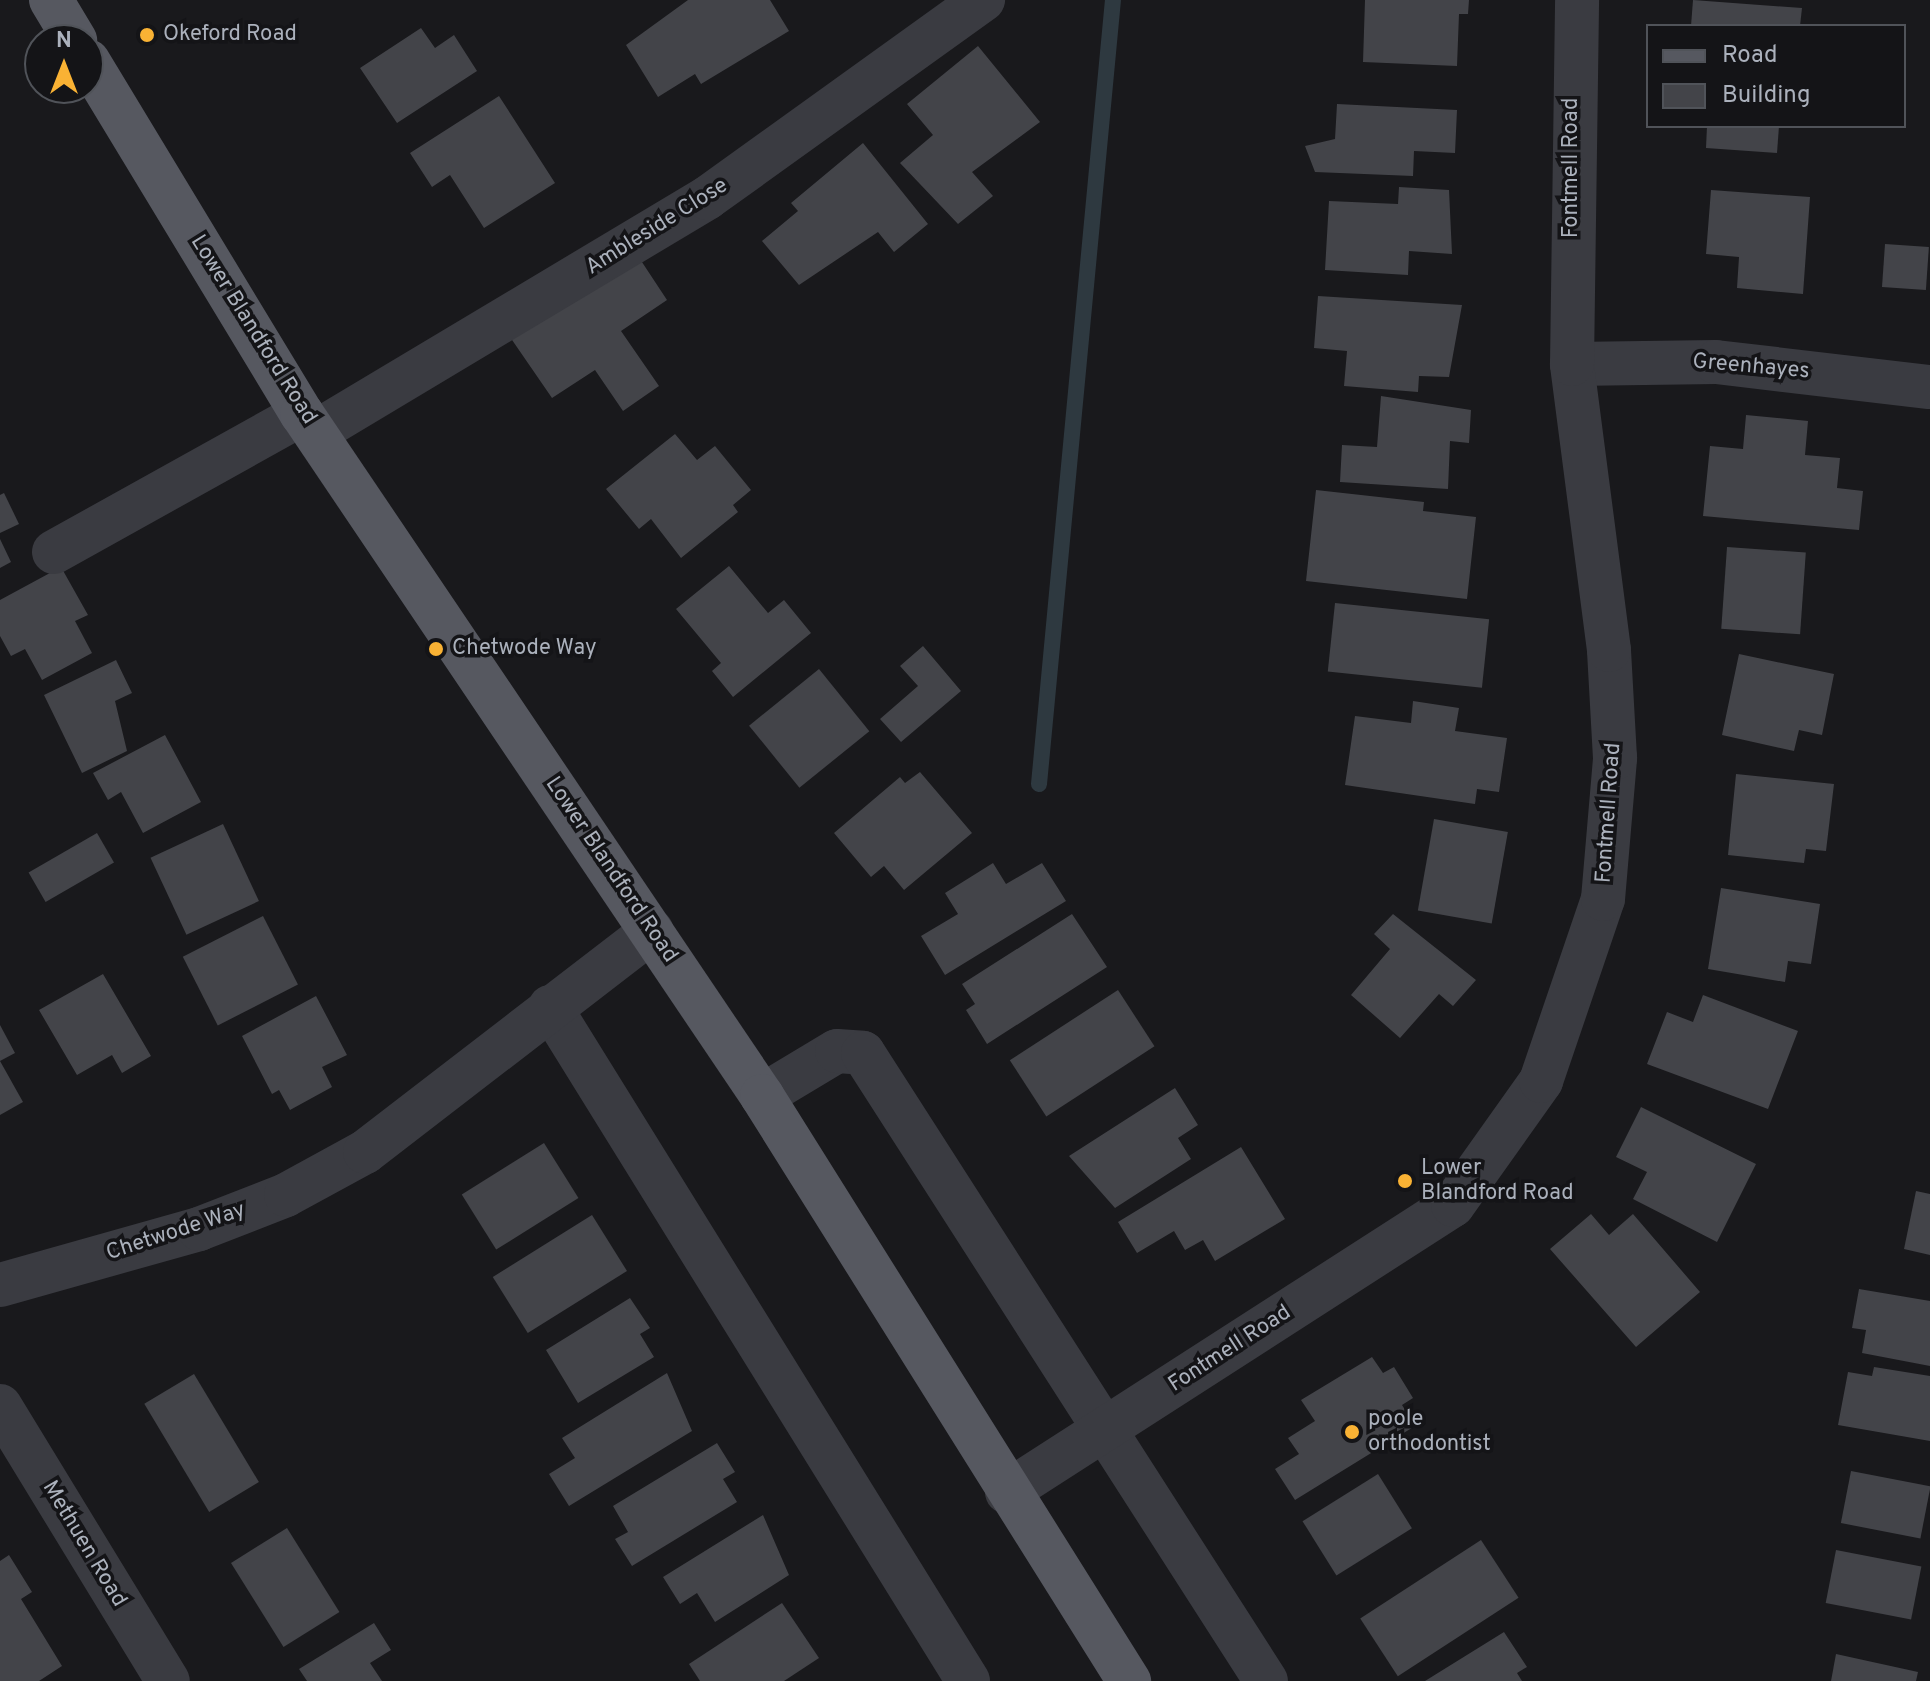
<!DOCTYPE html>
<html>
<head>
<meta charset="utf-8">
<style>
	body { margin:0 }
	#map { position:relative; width:1930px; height:1681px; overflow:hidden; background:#19191c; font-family:Overpass,sans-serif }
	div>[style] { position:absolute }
	.stream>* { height:16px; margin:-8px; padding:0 8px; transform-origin:8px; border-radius:8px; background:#2e3940 }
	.building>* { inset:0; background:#434449; transform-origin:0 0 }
	.minor>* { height:44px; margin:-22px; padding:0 22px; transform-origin:22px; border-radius:22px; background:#3a3b41 }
	.major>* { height:44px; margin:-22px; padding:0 22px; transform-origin:22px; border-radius:22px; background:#565860 }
	.dots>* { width:22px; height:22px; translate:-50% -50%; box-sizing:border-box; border:4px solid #141417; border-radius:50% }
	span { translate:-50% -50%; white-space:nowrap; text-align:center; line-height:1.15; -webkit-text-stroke:7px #141417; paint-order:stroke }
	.poi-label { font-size:22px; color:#abb1bc }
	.left { translate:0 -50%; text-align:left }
	.street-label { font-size:22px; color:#abb1bc }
	.legend { position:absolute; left:1646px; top:24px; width:260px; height:104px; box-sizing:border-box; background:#141417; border:2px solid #505359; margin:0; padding:10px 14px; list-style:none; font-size:24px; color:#abb1bc }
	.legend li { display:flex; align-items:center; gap:16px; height:40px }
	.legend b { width:40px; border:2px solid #505359 }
	.north { position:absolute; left:24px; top:24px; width:80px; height:80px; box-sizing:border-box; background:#141417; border:2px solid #505359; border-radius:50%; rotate:0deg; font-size:22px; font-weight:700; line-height:32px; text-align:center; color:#abb1bc }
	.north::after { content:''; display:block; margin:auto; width:28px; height:36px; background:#f9b234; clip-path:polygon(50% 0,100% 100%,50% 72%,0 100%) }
</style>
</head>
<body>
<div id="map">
	<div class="stream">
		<i style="left:1039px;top:784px;width:787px;rotate:-84.61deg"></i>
	</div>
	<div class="building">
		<i style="clip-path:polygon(688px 0,770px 0,789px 31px,701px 84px,695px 74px,658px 97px,626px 45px)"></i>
		<i style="clip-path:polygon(1365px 0,1469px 0,1468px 14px,1459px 14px,1457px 66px,1363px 62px)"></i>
		<i style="clip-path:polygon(1693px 0,1802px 8px,1800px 26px,1691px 26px)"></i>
		<i style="clip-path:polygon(421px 28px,435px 48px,454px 35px,477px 71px,397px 123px,360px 68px)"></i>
		<i style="clip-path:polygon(978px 46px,1040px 122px,972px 172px,993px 196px,958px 224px,900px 163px,933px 135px,907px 104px)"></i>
		<i style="clip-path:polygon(499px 96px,555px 183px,484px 228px,450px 175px,432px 187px,410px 153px)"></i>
		<i style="clip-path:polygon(1337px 104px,1457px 110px,1455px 153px,1414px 151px,1413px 176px,1315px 172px,1305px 146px,1335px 139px)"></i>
		<i style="clip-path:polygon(1707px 126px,1779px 126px,1777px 153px,1706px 148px)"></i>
		<i style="clip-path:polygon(863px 143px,928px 224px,894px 252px,878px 232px,799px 285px,762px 241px,798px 211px,791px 203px)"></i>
		<i style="clip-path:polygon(1399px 187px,1449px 190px,1452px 254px,1409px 251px,1408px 275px,1325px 270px,1329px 201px,1398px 204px)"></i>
		<i style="clip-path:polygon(1711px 190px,1810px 197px,1803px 294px,1737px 288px,1739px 257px,1706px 254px)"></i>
		<i style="left:1885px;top:244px;width:44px;height:43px;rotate:4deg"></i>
		<i style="clip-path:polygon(636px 253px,667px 300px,621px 331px,659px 386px,623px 411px,595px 370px,552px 398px,510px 337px)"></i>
		<i style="clip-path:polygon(1318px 296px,1462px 305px,1449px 377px,1419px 376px,1418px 392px,1344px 386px,1347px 351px,1314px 348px)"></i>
		<i style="clip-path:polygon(1381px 396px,1471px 410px,1469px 443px,1450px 441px,1448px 489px,1340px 482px,1342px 445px,1377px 447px)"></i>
		<i style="clip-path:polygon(1746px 415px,1808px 421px,1805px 455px,1840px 458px,1837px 488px,1863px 491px,1859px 530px,1703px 516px,1710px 446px,1743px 449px)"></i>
		<i style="clip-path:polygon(675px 434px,697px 460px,715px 446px,751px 490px,733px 505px,738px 512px,681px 558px,651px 519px,639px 529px,606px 489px)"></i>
		<i style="clip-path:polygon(1316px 490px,1424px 502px,1423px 511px,1476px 517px,1467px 599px,1306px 581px)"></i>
		<i style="clip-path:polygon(4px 493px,19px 524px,0 533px,0 495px)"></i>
		<i style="clip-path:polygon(0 539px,11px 562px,0 568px)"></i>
		<i style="left:1727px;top:547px;width:79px;height:82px;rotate:4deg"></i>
		<i style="clip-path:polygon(729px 566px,768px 613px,784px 600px,811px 633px,733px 697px,712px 671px,721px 663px,676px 609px)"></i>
		<i style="clip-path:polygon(61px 567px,88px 615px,75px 621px,92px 653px,42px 680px,25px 649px,11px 656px,0 636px,0 600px)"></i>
		<i style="left:1335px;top:603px;width:155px;height:69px;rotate:6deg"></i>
		<i style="clip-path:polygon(923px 646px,961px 691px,901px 742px,880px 719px,918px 686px,900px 666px)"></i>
		<i style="clip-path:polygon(1739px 654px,1834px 674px,1822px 735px,1799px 730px,1794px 751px,1722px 735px)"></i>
		<i style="clip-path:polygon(116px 660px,132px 693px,115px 701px,127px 751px,82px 773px,44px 695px)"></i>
		<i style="left:819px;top:669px;width:80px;height:90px;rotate:51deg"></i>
		<i style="clip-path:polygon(1413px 701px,1459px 708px,1455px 731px,1507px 738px,1499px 792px,1477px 789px,1475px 804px,1345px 785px,1355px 716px,1411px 723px)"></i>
		<i style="clip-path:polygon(165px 735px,201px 802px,143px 833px,121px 792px,108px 800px,93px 773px)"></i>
		<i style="clip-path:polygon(920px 772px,972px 833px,904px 890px,884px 866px,871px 877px,834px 833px,900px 777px,905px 783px)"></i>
		<i style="clip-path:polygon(1736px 774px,1834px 784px,1826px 851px,1806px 849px,1804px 863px,1728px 855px)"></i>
		<i style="left:1434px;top:819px;width:75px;height:93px;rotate:10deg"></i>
		<i style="left:223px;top:824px;width:85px;height:80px;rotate:65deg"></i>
		<i style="left:97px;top:833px;width:34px;height:79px;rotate:60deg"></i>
		<i style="clip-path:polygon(993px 863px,1006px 884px,1042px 863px,1066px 901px,945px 975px,921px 936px,958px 914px,945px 893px)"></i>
		<i style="clip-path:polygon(1721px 888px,1820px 904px,1811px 964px,1788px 961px,1785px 982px,1708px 969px)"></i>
		<i style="clip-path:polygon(1072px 914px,1107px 967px,987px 1044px,966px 1010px,975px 1004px,962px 984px)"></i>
		<i style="clip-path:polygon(1393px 914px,1476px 980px,1453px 1006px,1439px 994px,1400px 1038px,1351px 995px,1390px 949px,1374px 934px)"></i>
		<i style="left:263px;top:916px;width:77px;height:90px;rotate:63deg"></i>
		<i style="clip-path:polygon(103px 974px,151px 1056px,122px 1073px,112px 1055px,77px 1075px,39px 1010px)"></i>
		<i style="left:1118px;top:990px;width:67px;height:129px;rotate:57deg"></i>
		<i style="clip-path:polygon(1703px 995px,1798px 1031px,1768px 1109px,1647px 1064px,1667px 1012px,1693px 1022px)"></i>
		<i style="clip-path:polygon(316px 996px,347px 1055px,322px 1067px,332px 1087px,290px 1110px,279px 1090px,272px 1094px,242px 1036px)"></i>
		<i style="clip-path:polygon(0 1025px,15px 1053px,0 1061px)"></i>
		<i style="clip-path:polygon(0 1061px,23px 1102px,0 1115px)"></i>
		<i style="clip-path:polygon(1175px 1088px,1198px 1125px,1178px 1138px,1191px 1159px,1115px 1208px,1069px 1156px)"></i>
		<i style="clip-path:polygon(1641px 1107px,1756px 1164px,1717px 1242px,1633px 1199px,1647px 1172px,1616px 1157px)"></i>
		<i style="left:544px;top:1143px;width:65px;height:97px;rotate:58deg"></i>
		<i style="clip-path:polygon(1241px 1147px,1285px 1219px,1215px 1261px,1203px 1240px,1185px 1250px,1174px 1231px,1137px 1253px,1118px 1222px)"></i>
		<i style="clip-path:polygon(1916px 1191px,1930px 1194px,1930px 1255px,1904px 1249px)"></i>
		<i style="clip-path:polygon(1591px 1214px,1609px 1235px,1633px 1214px,1700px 1292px,1636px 1347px,1550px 1249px)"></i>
		<i style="left:592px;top:1215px;width:66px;height:117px;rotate:58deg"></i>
		<i style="clip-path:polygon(1859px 1289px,1930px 1301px,1930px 1366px,1862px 1353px,1866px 1330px,1852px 1328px)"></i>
		<i style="clip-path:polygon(630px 1298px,650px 1328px,640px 1334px,654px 1357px,578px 1403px,546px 1350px)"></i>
		<i style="clip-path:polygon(1372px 1357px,1383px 1373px,1394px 1367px,1413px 1398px,1402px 1405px,1415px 1426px,1295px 1500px,1275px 1469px,1299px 1454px,1288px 1438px,1315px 1421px,1301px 1400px)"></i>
		<i style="clip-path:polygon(1874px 1367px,1930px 1376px,1930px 1441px,1838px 1425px,1848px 1372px,1872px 1376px)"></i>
		<i style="clip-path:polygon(667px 1373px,692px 1431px,569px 1506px,549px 1474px,575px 1458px,562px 1438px)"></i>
		<i style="left:194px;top:1374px;width:126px;height:58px;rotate:59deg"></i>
		<i style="clip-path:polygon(717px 1443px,735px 1472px,723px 1479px,737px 1502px,632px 1566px,615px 1539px,628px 1532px,613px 1506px)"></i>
		<i style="left:1851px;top:1471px;width:81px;height:53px;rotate:11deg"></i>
		<i style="left:1378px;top:1474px;width:64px;height:89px;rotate:58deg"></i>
		<i style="clip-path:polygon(763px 1515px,789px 1575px,715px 1622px,697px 1593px,680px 1604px,663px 1577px)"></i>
		<i style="left:287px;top:1528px;width:99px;height:66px;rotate:58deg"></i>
		<i style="left:1481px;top:1540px;width:69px;height:144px;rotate:57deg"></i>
		<i style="left:1836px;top:1550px;width:87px;height:54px;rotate:11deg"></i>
		<i style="clip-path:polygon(9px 1555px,32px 1592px,21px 1599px,62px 1666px,39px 1681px,0 1681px,0 1561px)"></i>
		<i style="clip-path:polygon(782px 1603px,819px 1658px,784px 1681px,700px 1681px,689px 1664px)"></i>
		<i style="clip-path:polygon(374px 1623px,391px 1650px,370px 1663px,382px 1681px,307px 1681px,299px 1669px)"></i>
		<i style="clip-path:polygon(1504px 1632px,1527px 1667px,1517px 1673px,1522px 1681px,1425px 1681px)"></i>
		<i style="clip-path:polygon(1836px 1654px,1918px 1672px,1916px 1681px,1831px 1681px)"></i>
	</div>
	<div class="minor">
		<i style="left:1572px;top:364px;width:144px;rotate:-0.8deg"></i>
		<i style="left:1716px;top:362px;width:215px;rotate:6.7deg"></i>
		<i style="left:316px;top:432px;width:456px;rotate:-30.9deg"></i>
		<i style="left:707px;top:198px;width:340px;rotate:-35.7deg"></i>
		<i style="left:54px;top:552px;width:284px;rotate:-29.1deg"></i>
		<i style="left:550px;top:1007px;width:793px;rotate:58.19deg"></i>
		<i style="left:762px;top:1096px;width:87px;rotate:-31deg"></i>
		<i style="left:837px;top:1051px;width:26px;rotate:4deg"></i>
		<i style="left:863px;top:1053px;width:746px;rotate:57.31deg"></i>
		<i style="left:0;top:1285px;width:207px;rotate:-15.7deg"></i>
		<i style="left:199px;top:1229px;width:93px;rotate:-21.3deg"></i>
		<i style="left:286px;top:1195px;width:90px;rotate:-28.6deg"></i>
		<i style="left:365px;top:1152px;width:362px;rotate:-37.6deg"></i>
		<i style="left:0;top:1406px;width:322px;rotate:58.6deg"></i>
		<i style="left:1007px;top:1492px;width:530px;rotate:-32.76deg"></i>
		<i style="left:1453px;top:1205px;width:152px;rotate:-54.6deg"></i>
		<i style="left:1541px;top:1081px;width:192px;rotate:-71.2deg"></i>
		<i style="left:1603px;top:899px;width:142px;rotate:-85.1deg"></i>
		<i style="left:1615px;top:758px;width:108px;rotate:-93.2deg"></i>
		<i style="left:1609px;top:650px;width:288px;rotate:-97.4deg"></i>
		<i style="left:1572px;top:364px;width:364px;rotate:-89.2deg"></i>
	</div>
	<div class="major">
		<i style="left:51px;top:0;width:47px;rotate:59deg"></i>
		<i style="left:88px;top:61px;width:413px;rotate:58.8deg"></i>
		<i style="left:302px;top:414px;width:823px;rotate:56deg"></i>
		<i style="left:762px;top:1096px;width:691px;rotate:57.9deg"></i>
	</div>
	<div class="dots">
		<i style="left:147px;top:35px;background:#f9b234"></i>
		<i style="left:436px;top:649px;background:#f9b234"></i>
		<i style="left:1405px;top:1181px;background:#f9b234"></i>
		<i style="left:1352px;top:1432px;background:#f9b234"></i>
	</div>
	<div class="poi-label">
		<span class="left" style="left:163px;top:35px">Okeford Road</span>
		<span class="left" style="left:452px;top:649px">Chetwode Way</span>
		<span class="left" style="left:1421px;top:1181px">Lower<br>Blandford Road</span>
		<span class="left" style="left:1368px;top:1432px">poole<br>orthodontist</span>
	</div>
	<div class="street-label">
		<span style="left:1572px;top:168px;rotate:-90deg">Fontmell Road</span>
		<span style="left:657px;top:227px;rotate:-32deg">Ambleside Close</span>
		<span style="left:253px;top:330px;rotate:58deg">Lower Blandford Road</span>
		<span style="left:1751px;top:367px;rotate:5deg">Greenhayes</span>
		<span style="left:1609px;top:813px;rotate:-86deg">Fontmell Road</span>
		<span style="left:611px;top:870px;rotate:56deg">Lower Blandford Road</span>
		<span style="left:176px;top:1232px;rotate:-18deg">Chetwode Way</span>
		<span style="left:1230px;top:1349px;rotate:-33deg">Fontmell Road</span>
		<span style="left:84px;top:1544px;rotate:59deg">Methuen Road</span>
	</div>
	<ul class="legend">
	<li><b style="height:10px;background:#565860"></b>Road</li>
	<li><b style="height:22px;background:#434449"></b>Building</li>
	</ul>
	<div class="north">N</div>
</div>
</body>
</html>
